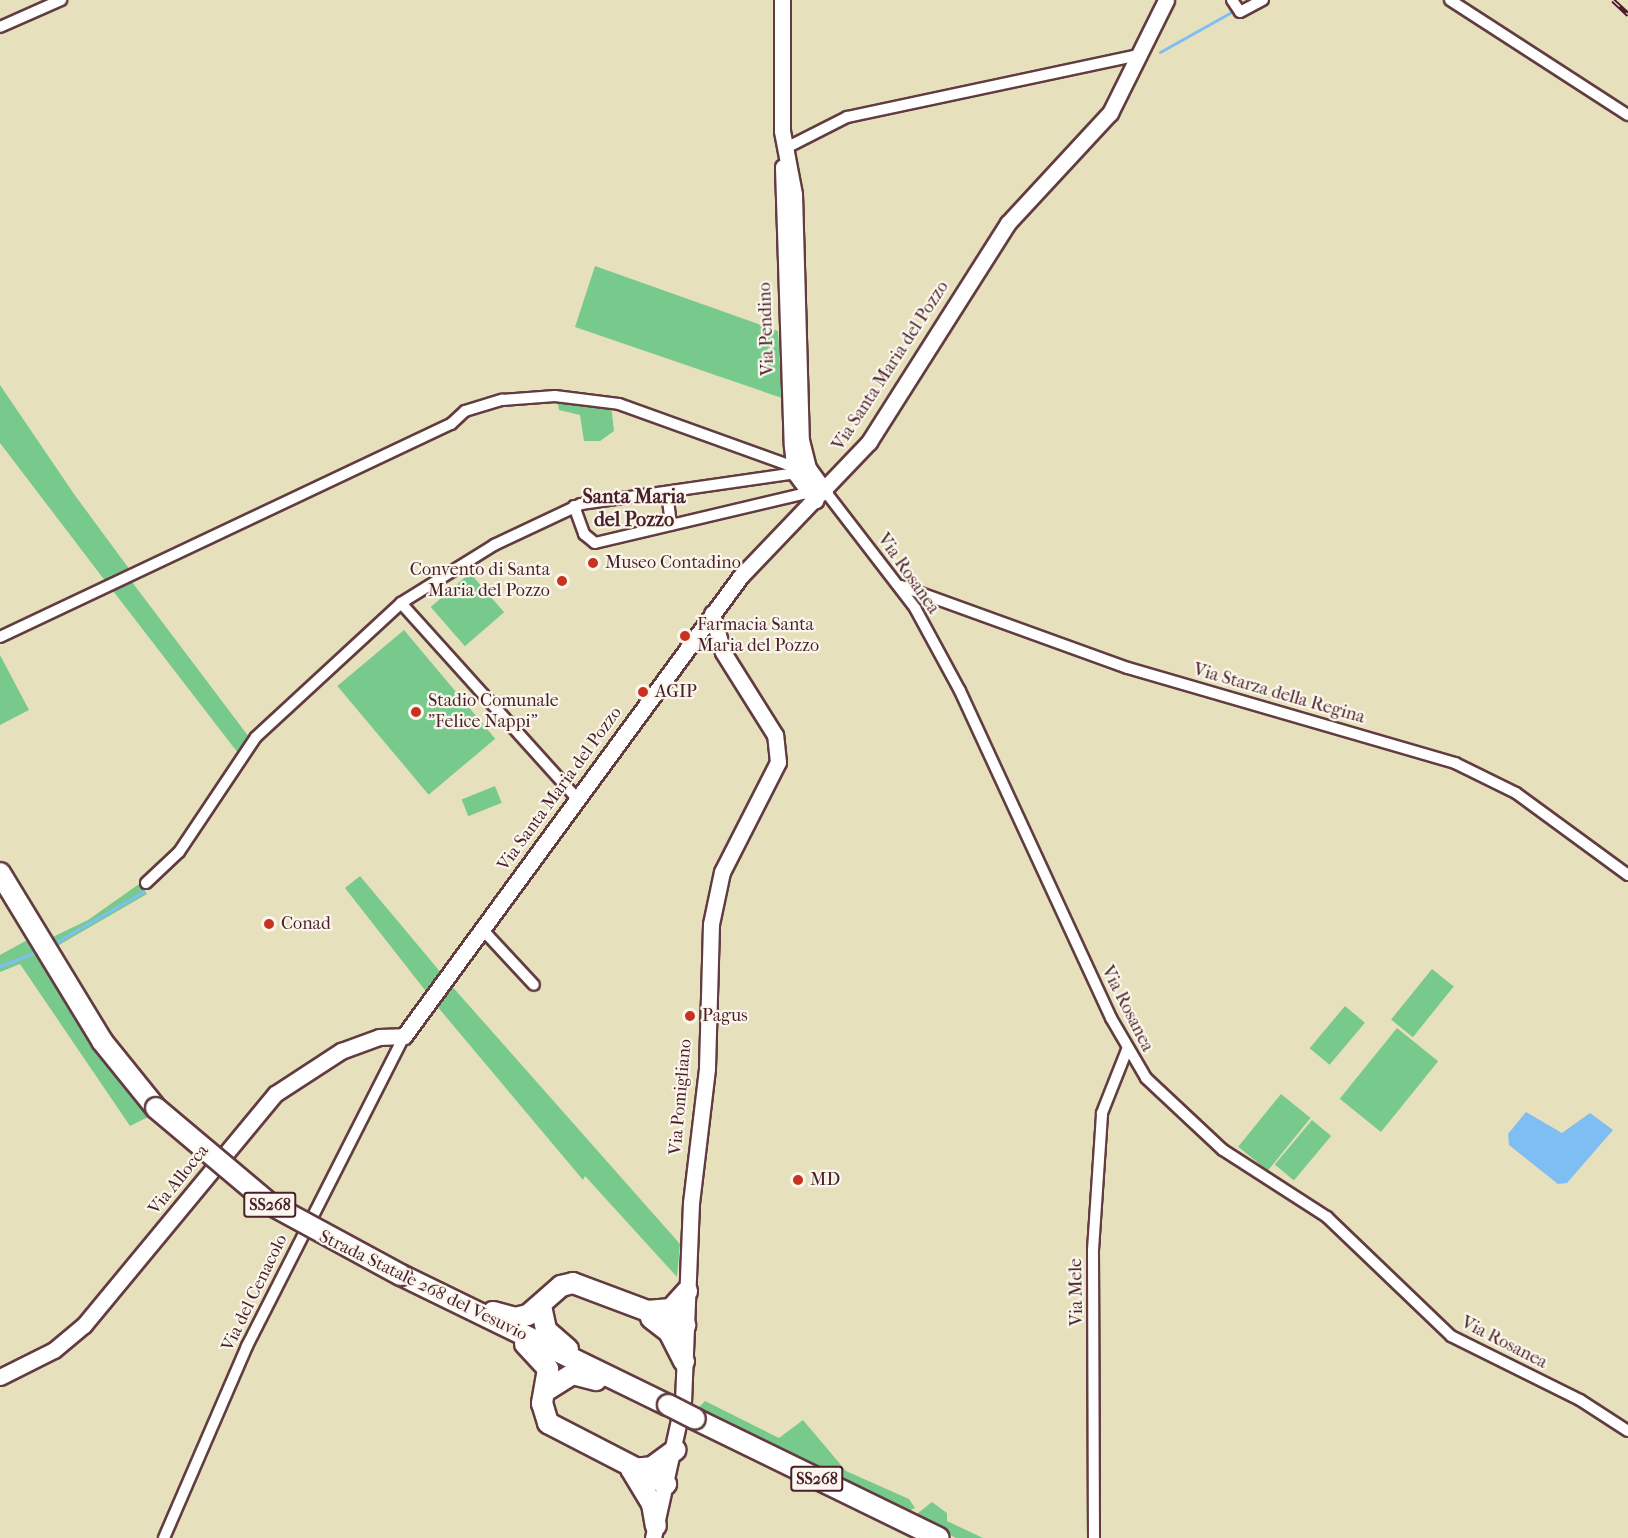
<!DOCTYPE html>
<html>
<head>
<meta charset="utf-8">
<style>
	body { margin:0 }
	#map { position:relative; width:1628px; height:1538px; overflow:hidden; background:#e7e0bd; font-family:"IM FELL French Canon",serif }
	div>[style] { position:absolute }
	.green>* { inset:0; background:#78ca8c; transform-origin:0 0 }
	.water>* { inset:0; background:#7fbef3 }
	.stream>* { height:3px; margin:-1.5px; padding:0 1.5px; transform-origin:1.5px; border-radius:1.5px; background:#7fbef3 }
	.roads { filter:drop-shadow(2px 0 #623c41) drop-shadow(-2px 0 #623c41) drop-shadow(0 2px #623c41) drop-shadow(0 -2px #623c41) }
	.street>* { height:10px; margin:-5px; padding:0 5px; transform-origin:5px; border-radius:5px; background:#fff }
	.secondary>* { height:15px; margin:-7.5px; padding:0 7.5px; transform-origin:7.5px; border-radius:7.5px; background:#fff }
	.highway>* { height:20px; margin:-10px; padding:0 10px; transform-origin:10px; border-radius:10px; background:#fff }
	.rail>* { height:5px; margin-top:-2.5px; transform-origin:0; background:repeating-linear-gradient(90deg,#fbf7ec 0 9px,#4a1f2b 0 18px); box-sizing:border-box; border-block:2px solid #4a1f2b }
	.bridges { filter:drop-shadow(2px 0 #623c41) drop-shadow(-2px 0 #623c41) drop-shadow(0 2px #623c41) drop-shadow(0 -2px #623c41) }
	.highway-bridge>* { height:20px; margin:-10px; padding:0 10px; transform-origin:10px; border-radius:10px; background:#fff }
	.dots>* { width:16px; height:16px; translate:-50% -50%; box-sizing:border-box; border:3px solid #fbf7ec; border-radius:50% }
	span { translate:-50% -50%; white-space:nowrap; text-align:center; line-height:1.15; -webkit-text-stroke:4.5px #fbf7ec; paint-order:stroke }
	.shield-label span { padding:2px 4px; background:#fbf7ec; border:2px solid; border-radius:4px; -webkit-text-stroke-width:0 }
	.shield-label { font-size:16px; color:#4a1f2b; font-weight:700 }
	.street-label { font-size:18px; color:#4a1f2b }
	.poi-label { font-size:18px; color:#4a1f2b }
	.left { translate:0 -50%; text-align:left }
	.right { translate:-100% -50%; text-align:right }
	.neighbourhood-label { font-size:20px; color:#4a1f2b; font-weight:700 }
</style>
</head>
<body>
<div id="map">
	<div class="green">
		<i style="clip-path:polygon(595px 266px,778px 331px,782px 398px,575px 327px)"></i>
		<i style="clip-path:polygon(0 385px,74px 494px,130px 570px,106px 582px,0 443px)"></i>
		<i style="clip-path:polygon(557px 399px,611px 405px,614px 431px,600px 441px,584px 441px,580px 415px,559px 410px)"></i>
		<i style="left:470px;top:573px;width:52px;height:52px;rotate:49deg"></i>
		<i style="clip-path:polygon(129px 578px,249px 737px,238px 753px,110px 587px)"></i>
		<i style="left:404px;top:630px;width:142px;height:87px;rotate:50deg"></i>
		<i style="clip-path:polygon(0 655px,29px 710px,0 725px)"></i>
		<i style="left:495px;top:786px;width:18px;height:36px;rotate:68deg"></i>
		<i style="clip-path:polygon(360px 876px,442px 974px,428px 994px,345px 888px)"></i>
		<i style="clip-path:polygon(139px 884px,147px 894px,40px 956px,98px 1053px,150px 1116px,130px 1126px,20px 964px,0 972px,0 955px,29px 939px,34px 946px,88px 920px)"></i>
		<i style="left:1432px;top:969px;width:28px;height:65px;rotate:39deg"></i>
		<i style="clip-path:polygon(450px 984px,680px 1244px,677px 1277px,585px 1176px,583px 1180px,436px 1005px)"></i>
		<i style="left:1345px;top:1006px;width:26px;height:55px;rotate:40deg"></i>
		<i style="left:1397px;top:1028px;width:53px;height:91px;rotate:39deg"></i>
		<i style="left:1281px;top:1094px;width:38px;height:68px;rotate:39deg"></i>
		<i style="left:1312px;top:1120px;width:25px;height:58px;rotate:40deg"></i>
		<i style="clip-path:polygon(705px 1401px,779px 1438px,803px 1420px,846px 1471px,909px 1499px,915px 1508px,904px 1513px,696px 1410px)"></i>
		<i style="clip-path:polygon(932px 1502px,947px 1513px,947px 1521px,983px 1538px,956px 1538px,913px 1517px)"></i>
	</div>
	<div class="water">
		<i style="clip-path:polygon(1526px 1112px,1562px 1133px,1590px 1113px,1613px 1130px,1567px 1183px,1558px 1184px,1509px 1145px,1508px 1134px)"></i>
	</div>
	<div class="stream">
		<i style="left:1160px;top:52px;width:86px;rotate:-29.2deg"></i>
		<i style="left:53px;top:944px;width:105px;rotate:-30.2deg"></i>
		<i style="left:0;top:966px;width:42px;rotate:-21deg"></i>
	</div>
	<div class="roads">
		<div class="street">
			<i style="left:1232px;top:0;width:14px;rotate:56deg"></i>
			<i style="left:1240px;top:12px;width:26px;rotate:-28deg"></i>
			<i style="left:1450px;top:0;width:212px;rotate:32.9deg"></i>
			<i style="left:0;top:27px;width:67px;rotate:-23.9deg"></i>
			<i style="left:784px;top:149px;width:71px;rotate:-26.9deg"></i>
			<i style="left:847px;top:117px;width:298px;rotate:-12deg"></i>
			<i style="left:825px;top:491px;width:148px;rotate:52.4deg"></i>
			<i style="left:915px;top:608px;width:94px;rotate:61.5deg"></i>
			<i style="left:960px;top:691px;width:360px;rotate:65.2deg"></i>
			<i style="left:1111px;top:1018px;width:69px;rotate:59.7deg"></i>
			<i style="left:1146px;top:1078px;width:105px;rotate:43.1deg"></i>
			<i style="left:1223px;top:1150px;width:124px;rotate:32.8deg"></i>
			<i style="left:1327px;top:1217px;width:172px;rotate:43.8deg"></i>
			<i style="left:1451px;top:1336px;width:144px;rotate:26.4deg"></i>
			<i style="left:1580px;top:1400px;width:57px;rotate:32.9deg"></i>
			<i style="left:667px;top:492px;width:33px;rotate:83deg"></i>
			<i style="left:574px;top:506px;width:30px;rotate:70deg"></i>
			<i style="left:584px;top:534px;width:14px;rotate:39deg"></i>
			<i style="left:595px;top:543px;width:218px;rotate:-13.3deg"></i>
			<i style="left:901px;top:586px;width:241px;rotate:19.9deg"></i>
			<i style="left:1128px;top:668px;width:341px;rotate:16.2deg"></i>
			<i style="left:1455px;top:763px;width:68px;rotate:26.2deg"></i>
			<i style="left:1516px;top:793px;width:139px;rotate:36.2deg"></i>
			<i style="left:401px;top:603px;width:266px;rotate:48deg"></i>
			<i style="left:0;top:637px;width:499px;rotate:-25.3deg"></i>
			<i style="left:451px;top:424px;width:19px;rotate:-43deg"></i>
			<i style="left:465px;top:411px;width:39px;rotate:-17deg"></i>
			<i style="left:502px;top:400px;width:53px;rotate:-4.3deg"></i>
			<i style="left:555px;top:396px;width:64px;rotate:7.1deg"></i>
			<i style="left:619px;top:404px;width:186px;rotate:19.8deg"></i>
			<i style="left:146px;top:883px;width:45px;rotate:-43.2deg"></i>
			<i style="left:179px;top:852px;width:138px;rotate:-56.2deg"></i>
			<i style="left:256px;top:737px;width:197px;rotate:-42.7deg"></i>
			<i style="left:401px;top:603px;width:110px;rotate:-31.9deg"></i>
			<i style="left:494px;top:545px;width:96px;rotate:-25.2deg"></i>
			<i style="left:581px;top:504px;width:216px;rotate:-8.2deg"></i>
			<i style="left:482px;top:929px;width:76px;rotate:47.1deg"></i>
			<i style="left:164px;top:1538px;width:209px;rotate:-66.6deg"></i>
			<i style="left:247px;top:1346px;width:347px;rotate:-63.1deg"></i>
			<i style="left:1094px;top:1538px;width:288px;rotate:-90.2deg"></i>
			<i style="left:1093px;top:1250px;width:137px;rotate:-86.2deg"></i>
			<i style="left:1102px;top:1113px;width:68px;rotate:-68.4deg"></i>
		</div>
		<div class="secondary">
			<i style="left:782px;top:0;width:131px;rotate:90deg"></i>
			<i style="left:782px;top:131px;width:64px;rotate:79.2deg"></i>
			<i style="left:794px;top:194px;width:246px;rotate:88.4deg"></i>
			<i style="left:801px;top:440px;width:29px;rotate:76deg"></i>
			<i style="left:808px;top:468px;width:29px;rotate:54deg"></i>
			<i style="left:783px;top:167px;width:279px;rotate:88.2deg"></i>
			<i style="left:792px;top:446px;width:27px;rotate:84deg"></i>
			<i style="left:795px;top:473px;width:34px;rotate:53deg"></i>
			<i style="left:0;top:1377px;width:60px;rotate:-26.6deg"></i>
			<i style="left:54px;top:1350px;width:39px;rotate:-40deg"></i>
			<i style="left:84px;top:1325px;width:300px;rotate:-50.4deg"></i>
			<i style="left:275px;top:1094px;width:79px;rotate:-33.1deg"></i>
			<i style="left:341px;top:1051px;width:40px;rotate:-20.2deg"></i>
			<i style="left:379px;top:1037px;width:25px;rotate:-2deg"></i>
			<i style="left:404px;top:1036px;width:569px;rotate:-53.79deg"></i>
			<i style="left:740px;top:577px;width:187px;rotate:-46.3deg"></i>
			<i style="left:869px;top:442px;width:259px;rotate:-57.6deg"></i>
			<i style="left:1008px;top:223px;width:150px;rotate:-47.2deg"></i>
			<i style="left:1110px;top:113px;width:126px;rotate:-63.6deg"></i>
			<i style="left:653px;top:1538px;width:139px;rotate:-77.6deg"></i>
			<i style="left:683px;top:1402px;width:199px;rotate:-87.7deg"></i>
			<i style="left:691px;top:1203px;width:136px;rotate:-83.2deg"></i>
			<i style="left:707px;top:1068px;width:144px;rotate:-88.4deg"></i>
			<i style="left:711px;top:924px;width:53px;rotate:-78.1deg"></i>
			<i style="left:722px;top:872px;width:123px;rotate:-63deg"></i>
			<i style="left:778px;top:762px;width:27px;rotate:-96deg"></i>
			<i style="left:775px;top:735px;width:98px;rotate:-122.1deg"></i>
			<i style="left:723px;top:652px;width:40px;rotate:-106deg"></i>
		</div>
		<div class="highway">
			<i style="left:0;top:873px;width:197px;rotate:58.7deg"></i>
			<i style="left:102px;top:1041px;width:86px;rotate:51.1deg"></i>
			<i style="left:401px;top:1275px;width:297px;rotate:26deg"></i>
			<i style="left:541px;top:1306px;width:25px;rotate:78deg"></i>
			<i style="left:546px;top:1330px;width:29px;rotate:41deg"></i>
			<i style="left:647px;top:1311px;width:24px;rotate:-5deg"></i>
			<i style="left:671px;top:1309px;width:24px;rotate:-48deg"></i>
			<i style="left:493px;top:1312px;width:23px;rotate:15deg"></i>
			<i style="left:515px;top:1318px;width:13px;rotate:-13deg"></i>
			<i style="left:528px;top:1315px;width:44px;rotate:-41.3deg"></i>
			<i style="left:561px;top:1286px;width:12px;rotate:-14deg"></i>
			<i style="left:573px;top:1283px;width:120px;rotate:20.6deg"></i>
			<i style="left:651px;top:1318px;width:23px;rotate:38deg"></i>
			<i style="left:669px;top:1332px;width:33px;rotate:63deg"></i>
			<i style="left:525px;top:1344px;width:34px;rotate:47deg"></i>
			<i style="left:548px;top:1369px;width:35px;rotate:100deg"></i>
			<i style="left:542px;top:1403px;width:21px;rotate:73deg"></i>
			<i style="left:548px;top:1423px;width:133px;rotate:27.3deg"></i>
			<i style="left:547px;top:1390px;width:31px;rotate:-32deg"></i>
			<i style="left:573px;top:1374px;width:24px;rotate:15deg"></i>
			<i style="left:695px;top:1419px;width:271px;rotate:26deg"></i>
			<i style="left:631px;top:1469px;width:41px;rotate:59deg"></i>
			<i style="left:652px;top:1504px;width:22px;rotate:80deg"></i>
			<i style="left:631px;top:1469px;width:21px;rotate:-5deg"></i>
			<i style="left:652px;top:1467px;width:29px;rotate:-36deg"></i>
		</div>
	</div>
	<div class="rail">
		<i style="left:1613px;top:0;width:21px;rotate:43deg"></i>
	</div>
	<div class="bridges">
		<div class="highway-bridge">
			<i style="left:156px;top:1108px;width:149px;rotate:40.1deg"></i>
			<i style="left:270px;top:1204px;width:149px;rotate:28.5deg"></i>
			<i style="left:668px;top:1405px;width:30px;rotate:27deg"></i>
		</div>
	</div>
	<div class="dots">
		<i style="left:593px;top:563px;background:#c8321e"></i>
		<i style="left:562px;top:581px;background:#c8321e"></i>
		<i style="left:685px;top:636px;background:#c8321e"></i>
		<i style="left:643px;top:692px;background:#c8321e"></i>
		<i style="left:416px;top:712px;background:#c8321e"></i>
		<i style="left:269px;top:924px;background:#c8321e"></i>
		<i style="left:690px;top:1016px;background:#c8321e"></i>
		<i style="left:798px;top:1180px;background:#c8321e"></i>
	</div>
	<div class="shield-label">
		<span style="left:270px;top:1205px">SS268</span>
		<span style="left:817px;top:1479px">SS268</span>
	</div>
	<div class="street-label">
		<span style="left:767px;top:329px;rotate:-92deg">Via Pendino</span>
		<span style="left:891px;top:366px;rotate:-57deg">Via Santa Maria del Pozzo</span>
		<span style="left:908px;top:574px;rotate:55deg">Via Rosanea</span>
		<span style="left:1279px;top:694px;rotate:16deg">Via Starza della Regina</span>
		<span style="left:560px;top:789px;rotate:-54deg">Via Santa Maria del Pozzo</span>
		<span style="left:1127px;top:1009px;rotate:63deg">Via Rosanea</span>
		<span style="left:681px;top:1097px;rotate:-85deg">Via Pomigliano</span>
		<span style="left:179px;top:1180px;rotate:-51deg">Via Allocca</span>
		<span style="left:423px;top:1286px;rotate:26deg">Strada Statale 268 del Vesuvio</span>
		<span style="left:1077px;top:1292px;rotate:-91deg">Via Mele</span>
		<span style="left:255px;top:1293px;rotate:-64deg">Via del Cenacolo</span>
		<span style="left:1504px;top:1343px;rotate:27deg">Via Rosanea</span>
	</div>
	<div class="poi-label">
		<span class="left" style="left:605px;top:563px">Museo Contadino</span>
		<span class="right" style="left:550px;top:581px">Convento di Santa<br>Maria del Pozzo</span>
		<span class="left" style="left:697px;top:636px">Farmacia Santa<br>Maria del Pozzo</span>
		<span class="left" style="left:655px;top:692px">AGIP</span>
		<span class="left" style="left:428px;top:712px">Stadio Comunale<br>"Felice Nappi"</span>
		<span class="left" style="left:281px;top:924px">Conad</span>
		<span class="left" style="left:702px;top:1016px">Pagus</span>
		<span class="left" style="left:810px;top:1180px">MD</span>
	</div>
	<div class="neighbourhood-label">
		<span style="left:634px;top:508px">Santa Maria<br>del Pozzo</span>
	</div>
</div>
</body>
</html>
